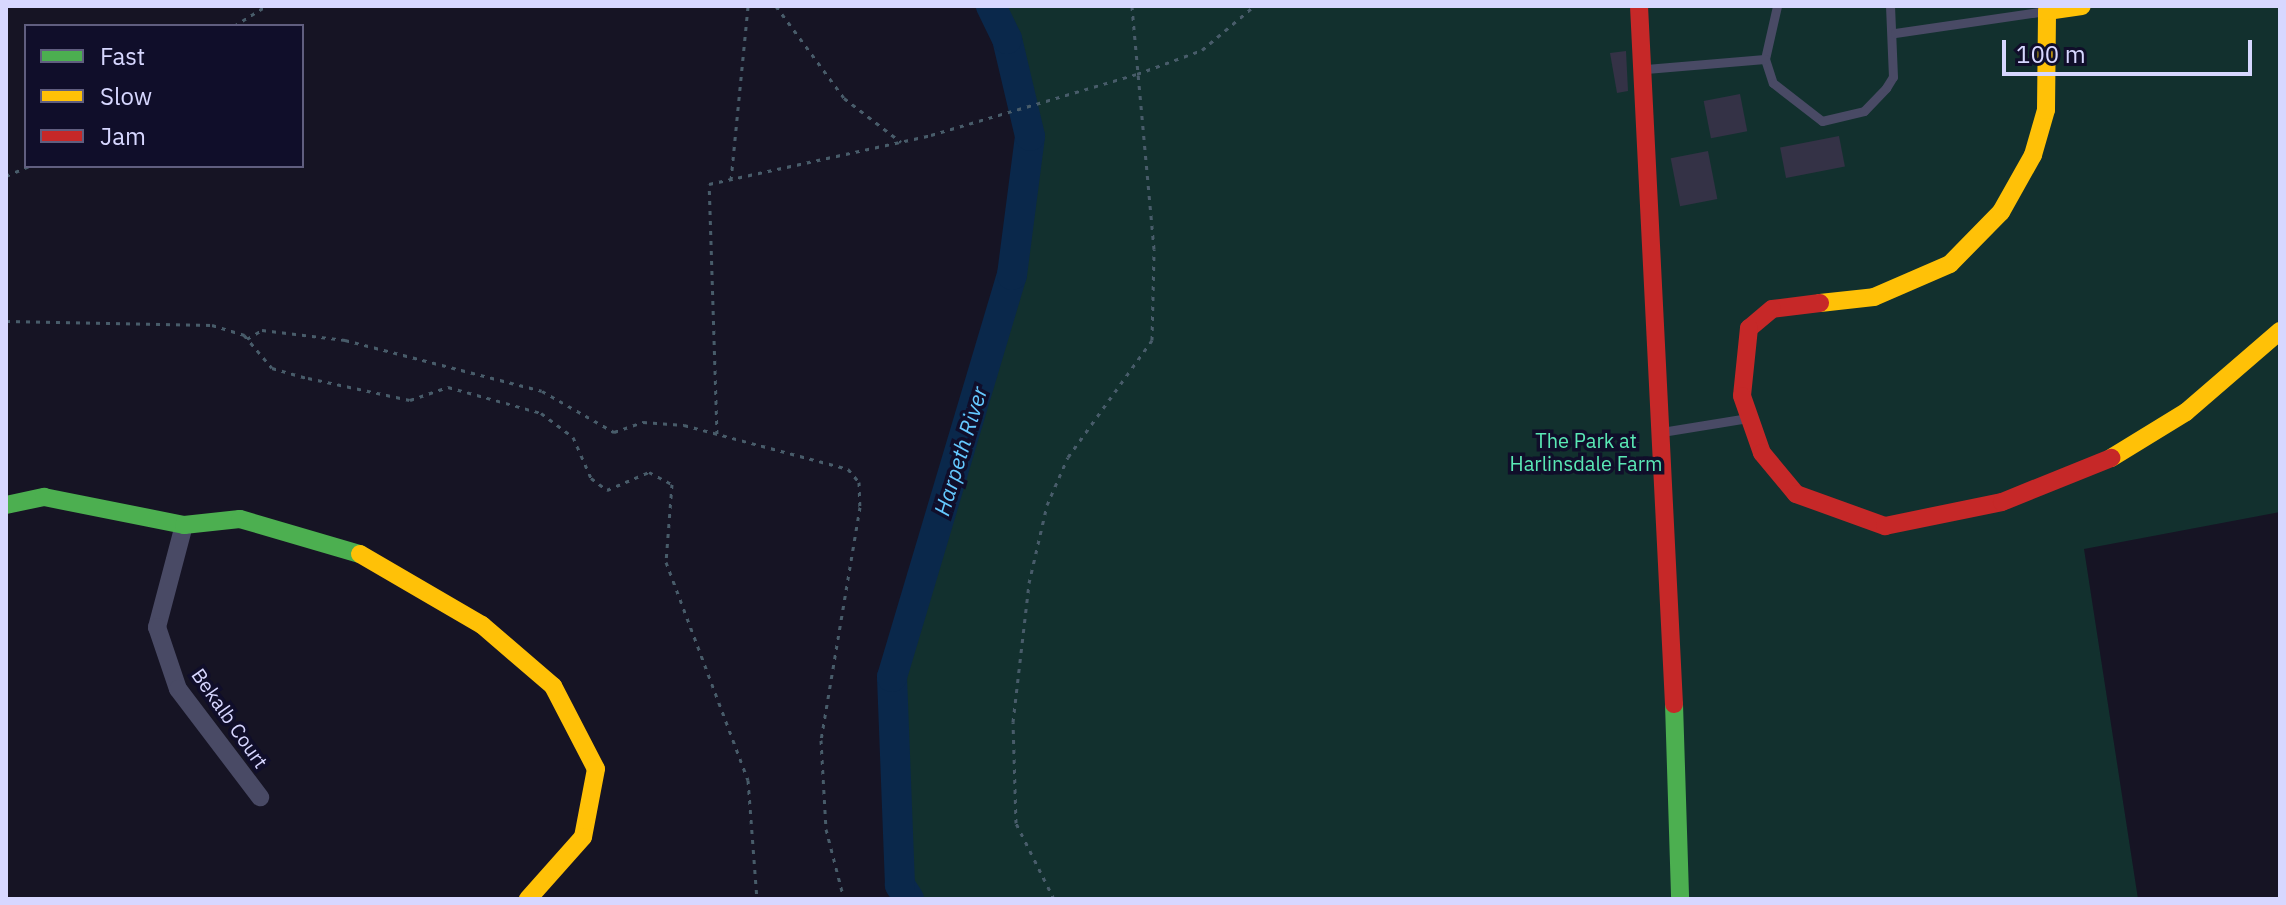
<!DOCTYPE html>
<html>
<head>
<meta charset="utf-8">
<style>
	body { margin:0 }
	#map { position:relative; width:2286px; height:905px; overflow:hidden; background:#161424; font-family:"IBM Plex Sans",sans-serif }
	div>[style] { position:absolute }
	.green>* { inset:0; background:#12302e }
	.river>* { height:30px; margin:-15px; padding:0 15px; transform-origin:15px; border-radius:15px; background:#0a284b }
	.building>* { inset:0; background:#343246; transform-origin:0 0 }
	.path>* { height:3px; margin-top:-1.5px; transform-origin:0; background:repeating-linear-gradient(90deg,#485c6a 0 4px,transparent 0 10px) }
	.lane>* { height:9px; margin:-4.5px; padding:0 4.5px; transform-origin:4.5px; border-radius:4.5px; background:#494a65 }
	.street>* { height:18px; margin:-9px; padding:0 9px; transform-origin:9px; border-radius:9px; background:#494a65 }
	.fast>* { height:18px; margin:-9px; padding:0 9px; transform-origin:9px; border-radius:9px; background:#4caf50 }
	.slow>* { height:18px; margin:-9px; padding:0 9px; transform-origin:9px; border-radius:9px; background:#ffc107 }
	.jam>* { height:18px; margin:-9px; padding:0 9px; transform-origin:9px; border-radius:9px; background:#c62828 }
	span { translate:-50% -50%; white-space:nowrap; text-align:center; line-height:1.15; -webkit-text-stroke:7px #100e2a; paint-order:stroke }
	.park-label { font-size:20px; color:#5ae8b5 }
	.street-label { font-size:20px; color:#d7d7ff }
	.water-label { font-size:22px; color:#65c9ff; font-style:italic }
	.frame { position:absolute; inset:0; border:8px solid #d7d7ff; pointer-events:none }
	.legend { position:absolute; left:24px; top:24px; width:280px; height:144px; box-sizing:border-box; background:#100e2a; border:2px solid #605e7f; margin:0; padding:10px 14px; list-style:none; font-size:24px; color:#d7d7ff }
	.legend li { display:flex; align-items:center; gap:16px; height:40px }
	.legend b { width:40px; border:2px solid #605e7f }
	.scale { position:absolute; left:2002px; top:40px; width:250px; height:36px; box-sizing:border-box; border:4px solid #d7d7ff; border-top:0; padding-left:10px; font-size:24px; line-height:28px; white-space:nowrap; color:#d7d7ff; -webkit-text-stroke:6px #100e2a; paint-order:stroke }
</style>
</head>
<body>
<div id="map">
	<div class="green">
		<i style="clip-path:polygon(991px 6px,2280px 6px,2280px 512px,2084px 549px,2138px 899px,909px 899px,900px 885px,892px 677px,1012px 275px,1030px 136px)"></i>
	</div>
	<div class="river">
		<i style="left:909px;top:899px;width:17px;rotate:-123deg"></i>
		<i style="left:900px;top:885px;width:208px;rotate:-92.2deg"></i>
		<i style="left:892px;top:677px;width:420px;rotate:-73.4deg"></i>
		<i style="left:1012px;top:275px;width:140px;rotate:-82.6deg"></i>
		<i style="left:1030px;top:136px;width:100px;rotate:-103.3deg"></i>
		<i style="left:1007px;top:39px;width:37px;rotate:-116deg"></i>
	</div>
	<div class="building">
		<i style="clip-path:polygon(1626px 51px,1628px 91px,1617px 93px,1610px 53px)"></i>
		<i style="left:1740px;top:94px;width:38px;height:37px;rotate:79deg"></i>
		<i style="left:1839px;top:136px;width:31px;height:60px;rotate:79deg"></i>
		<i style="left:1708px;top:151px;width:49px;height:38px;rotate:79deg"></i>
	</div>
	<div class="path">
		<i style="left:776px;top:6px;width:114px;rotate:53.5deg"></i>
		<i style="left:844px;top:98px;width:72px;rotate:37.7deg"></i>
		<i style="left:234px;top:26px;width:38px;rotate:-32deg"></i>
		<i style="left:6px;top:176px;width:25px;rotate:-23deg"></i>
		<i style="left:731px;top:180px;width:175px;rotate:-84.4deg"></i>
		<i style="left:6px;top:321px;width:206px;rotate:1.1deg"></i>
		<i style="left:212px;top:325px;width:34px;rotate:17deg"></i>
		<i style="left:244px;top:335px;width:43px;rotate:49.7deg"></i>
		<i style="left:272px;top:368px;width:37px;rotate:16deg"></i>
		<i style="left:308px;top:378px;width:104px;rotate:12.2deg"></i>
		<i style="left:410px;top:400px;width:40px;rotate:-18.9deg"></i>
		<i style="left:448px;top:387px;width:97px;rotate:15.6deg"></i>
		<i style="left:541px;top:413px;width:40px;rotate:37deg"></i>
		<i style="left:573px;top:437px;width:45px;rotate:66.3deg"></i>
		<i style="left:591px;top:478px;width:20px;rotate:37deg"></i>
		<i style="left:607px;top:490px;width:46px;rotate:-23.2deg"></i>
		<i style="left:649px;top:472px;width:26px;rotate:28deg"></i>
		<i style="left:672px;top:484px;width:78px;rotate:94.4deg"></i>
		<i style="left:666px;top:562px;width:233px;rotate:69.4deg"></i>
		<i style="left:748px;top:780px;width:119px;rotate:85.7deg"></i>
		<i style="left:247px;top:339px;width:17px;rotate:-31deg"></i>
		<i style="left:262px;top:330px;width:84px;rotate:6.9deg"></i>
		<i style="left:345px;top:340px;width:203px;rotate:14.5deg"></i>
		<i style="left:542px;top:391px;width:83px;rotate:29.7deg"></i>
		<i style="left:614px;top:432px;width:31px;rotate:-19deg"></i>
		<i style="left:643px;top:422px;width:41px;rotate:4.2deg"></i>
		<i style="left:684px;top:425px;width:170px;rotate:15deg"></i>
		<i style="left:848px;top:469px;width:17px;rotate:50deg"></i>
		<i style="left:859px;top:482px;width:25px;rotate:88deg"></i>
		<i style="left:860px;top:507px;width:236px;rotate:99.5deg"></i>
		<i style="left:821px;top:740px;width:89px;rotate:86.8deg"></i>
		<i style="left:826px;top:829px;width:72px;rotate:75.6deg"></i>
		<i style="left:717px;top:434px;width:250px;rotate:-91.8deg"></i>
		<i style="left:709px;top:184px;width:227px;rotate:-12.4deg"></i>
		<i style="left:931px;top:135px;width:215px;rotate:-16.5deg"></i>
		<i style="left:1137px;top:74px;width:69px;rotate:-20.3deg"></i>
		<i style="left:1202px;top:50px;width:68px;rotate:-40.2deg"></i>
		<i style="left:1054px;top:899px;width:85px;rotate:-116.6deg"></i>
		<i style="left:1016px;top:823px;width:101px;rotate:-91.7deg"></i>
		<i style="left:1013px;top:722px;width:140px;rotate:-83.4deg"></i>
		<i style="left:1029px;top:583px;width:80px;rotate:-77deg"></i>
		<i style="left:1047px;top:505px;width:52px;rotate:-66.4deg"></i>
		<i style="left:1068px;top:457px;width:144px;rotate:-54.3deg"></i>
		<i style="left:1152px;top:340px;width:91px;rotate:-88.7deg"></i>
		<i style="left:1154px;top:249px;width:244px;rotate:-95.2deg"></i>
	</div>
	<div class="lane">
		<i style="left:1777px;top:6px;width:54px;rotate:102.8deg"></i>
		<i style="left:1765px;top:59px;width:25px;rotate:72deg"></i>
		<i style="left:1773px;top:83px;width:62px;rotate:37.8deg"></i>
		<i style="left:1822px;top:121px;width:43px;rotate:-13.4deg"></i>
		<i style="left:1864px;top:111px;width:32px;rotate:-46deg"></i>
		<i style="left:1886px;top:88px;width:13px;rotate:-58deg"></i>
		<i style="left:1893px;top:77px;width:71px;rotate:-92.4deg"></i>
		<i style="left:1895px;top:33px;width:153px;rotate:-8.3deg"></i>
		<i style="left:1646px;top:69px;width:119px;rotate:-4.8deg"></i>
		<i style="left:1668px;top:431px;width:81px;rotate:-9.2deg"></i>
	</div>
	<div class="street">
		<i style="left:184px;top:525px;width:106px;rotate:104.8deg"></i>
		<i style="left:157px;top:627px;width:65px;rotate:71.3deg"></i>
		<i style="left:178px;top:689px;width:136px;rotate:52.8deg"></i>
	</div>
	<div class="fast">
		<i style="left:6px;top:505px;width:39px;rotate:-12deg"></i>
		<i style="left:44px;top:497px;width:143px;rotate:11.3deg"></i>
		<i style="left:184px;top:525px;width:56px;rotate:-6.1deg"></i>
		<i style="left:240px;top:519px;width:125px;rotate:16.3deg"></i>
		<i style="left:1674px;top:704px;width:195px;rotate:88.2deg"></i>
	</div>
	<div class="slow">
		<i style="left:1820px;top:303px;width:54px;rotate:-6.3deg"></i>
		<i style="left:1874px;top:297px;width:83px;rotate:-23.5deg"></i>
		<i style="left:1950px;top:264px;width:73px;rotate:-45.6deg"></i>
		<i style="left:2001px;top:212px;width:65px;rotate:-60.7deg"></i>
		<i style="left:2033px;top:155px;width:47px;rotate:-73.9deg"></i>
		<i style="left:2046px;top:110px;width:99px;rotate:-89.4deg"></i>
		<i style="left:2047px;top:11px;width:35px;rotate:-8deg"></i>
		<i style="left:2111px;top:458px;width:88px;rotate:-31.5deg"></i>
		<i style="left:2186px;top:412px;width:124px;rotate:-40.8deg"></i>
		<i style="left:360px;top:554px;width:141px;rotate:30.2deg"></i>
		<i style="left:482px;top:625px;width:94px;rotate:40.7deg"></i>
		<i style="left:553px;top:686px;width:93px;rotate:62.6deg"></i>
		<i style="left:596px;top:769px;width:69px;rotate:100.8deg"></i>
		<i style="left:583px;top:837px;width:83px;rotate:131.6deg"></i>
	</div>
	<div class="jam">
		<i style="left:1639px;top:6px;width:699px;rotate:87.13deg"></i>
		<i style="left:1820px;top:303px;width:48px;rotate:172.9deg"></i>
		<i style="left:1772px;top:309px;width:30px;rotate:140deg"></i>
		<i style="left:1749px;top:328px;width:68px;rotate:95.9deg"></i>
		<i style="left:1742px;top:396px;width:60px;rotate:70.7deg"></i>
		<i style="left:1762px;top:453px;width:53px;rotate:50.3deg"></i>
		<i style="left:1796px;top:494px;width:95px;rotate:19.8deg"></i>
		<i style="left:1885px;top:526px;width:119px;rotate:-11.6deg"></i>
		<i style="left:2002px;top:502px;width:118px;rotate:-22deg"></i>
	</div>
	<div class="park-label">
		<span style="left:1586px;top:452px">The Park at<br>Harlinsdale Farm</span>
	</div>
	<div class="street-label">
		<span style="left:230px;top:718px;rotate:55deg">Bekalb Court</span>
	</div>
	<div class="water-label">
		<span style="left:960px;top:451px;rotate:-73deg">Harpeth River</span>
	</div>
	<div class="frame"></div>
	<ul class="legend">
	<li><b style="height:10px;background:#4caf50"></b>Fast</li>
	<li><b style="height:10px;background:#ffc107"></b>Slow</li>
	<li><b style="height:10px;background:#c62828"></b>Jam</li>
	</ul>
	<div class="scale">100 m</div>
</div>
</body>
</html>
